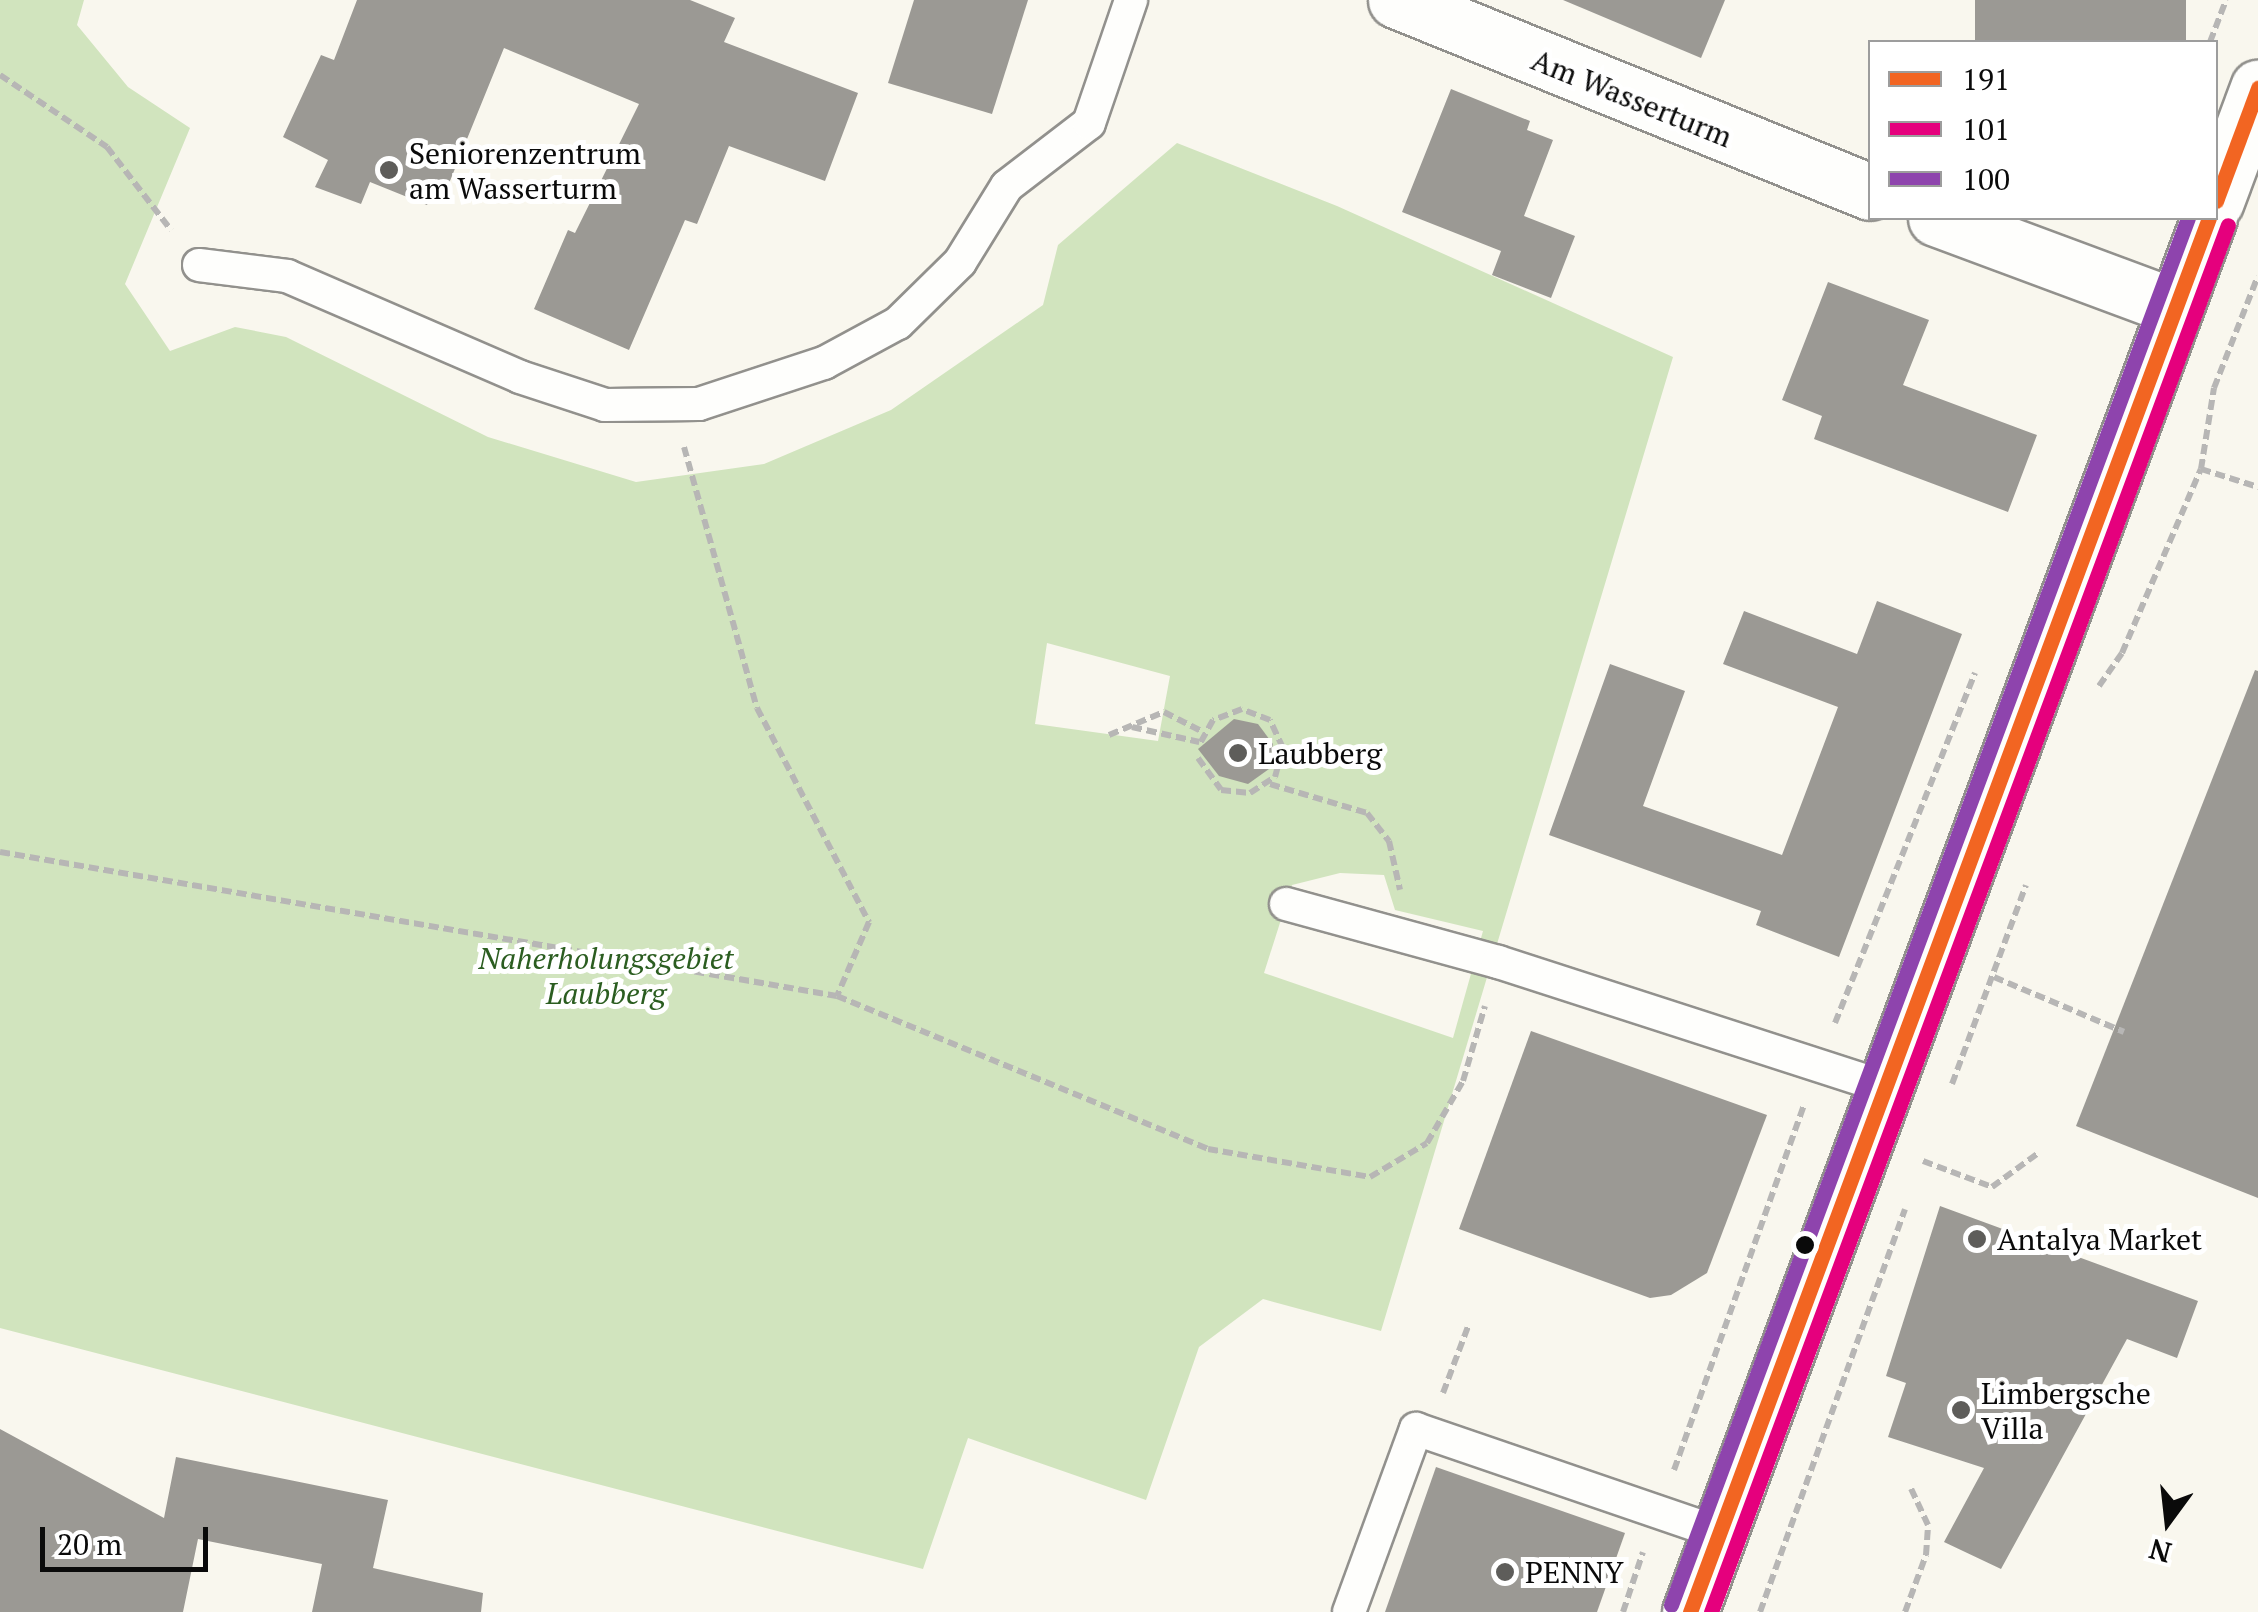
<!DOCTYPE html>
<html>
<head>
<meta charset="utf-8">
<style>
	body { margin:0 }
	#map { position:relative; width:2258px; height:1612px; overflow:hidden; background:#f9f7ee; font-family:"PT Serif",serif }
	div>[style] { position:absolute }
	.forest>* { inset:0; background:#d1e4be }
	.building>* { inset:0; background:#9b9994; transform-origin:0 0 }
	.path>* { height:6px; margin-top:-3px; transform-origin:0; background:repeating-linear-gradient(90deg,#b7b6b5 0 10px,transparent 0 15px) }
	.roads { filter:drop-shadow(2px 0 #92918d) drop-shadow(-2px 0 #92918d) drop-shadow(0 2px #92918d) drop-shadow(0 -2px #92918d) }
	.service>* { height:32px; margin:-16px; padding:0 16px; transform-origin:16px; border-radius:16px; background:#fefefc }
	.minor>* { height:55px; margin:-27.5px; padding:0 27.5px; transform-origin:27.5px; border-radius:27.5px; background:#fefefc }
	.tertiary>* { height:55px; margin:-27.5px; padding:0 27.5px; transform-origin:27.5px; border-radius:27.5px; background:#fefefc }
	.bus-1>* { height:15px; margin:-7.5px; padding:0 7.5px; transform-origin:7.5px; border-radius:7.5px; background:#f26522 }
	.bus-2>* { height:15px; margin:-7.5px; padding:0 7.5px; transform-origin:7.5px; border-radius:7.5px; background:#e5007d }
	.bus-3>* { height:15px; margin:-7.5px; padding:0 7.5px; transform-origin:7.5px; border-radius:7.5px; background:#8e44ad }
	.dots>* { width:28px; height:28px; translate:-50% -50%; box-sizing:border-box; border:5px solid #fff; border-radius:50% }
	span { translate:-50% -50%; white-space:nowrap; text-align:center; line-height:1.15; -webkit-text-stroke:10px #fff; paint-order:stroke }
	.street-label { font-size:30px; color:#0a0a0a }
	.poi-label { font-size:30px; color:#0a0a0a }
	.left { translate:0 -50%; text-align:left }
	.park-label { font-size:30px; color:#2b5d20; font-style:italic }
	.legend { position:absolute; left:1868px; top:40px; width:350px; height:180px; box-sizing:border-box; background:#fff; border:2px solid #9d9d9d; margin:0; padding:12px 18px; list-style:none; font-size:30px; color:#0a0a0a }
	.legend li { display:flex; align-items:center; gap:20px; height:50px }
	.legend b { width:50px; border:2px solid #9d9d9d }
	.north { position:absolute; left:2118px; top:1472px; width:100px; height:100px; -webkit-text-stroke:8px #fff; paint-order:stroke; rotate:195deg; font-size:28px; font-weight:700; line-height:40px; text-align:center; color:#0a0a0a }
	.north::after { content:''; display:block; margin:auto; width:35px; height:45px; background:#0a0a0a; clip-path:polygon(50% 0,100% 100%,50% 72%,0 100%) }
	.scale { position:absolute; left:40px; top:1527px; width:168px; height:45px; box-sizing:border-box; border:5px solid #0a0a0a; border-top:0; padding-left:12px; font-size:30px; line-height:35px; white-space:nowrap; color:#0a0a0a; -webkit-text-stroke:8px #fff; paint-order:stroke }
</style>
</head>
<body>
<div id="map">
	<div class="forest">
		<i style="clip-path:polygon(evenodd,0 0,84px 0,77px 25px,128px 87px,190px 128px,125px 284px,170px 351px,235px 327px,286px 337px,488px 437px,636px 482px,764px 464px,891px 410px,1043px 305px,1058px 245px,1177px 143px,1337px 206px,1673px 357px,1381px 1331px,1263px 1299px,1199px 1347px,1146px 1500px,968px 1438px,923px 1569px,0 1328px,0 0,1047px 643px,1170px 676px,1158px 741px,1035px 724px,1047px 643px,0 0,1340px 873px,1384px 875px,1395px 910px,1483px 931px,1453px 1038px,1264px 973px,1292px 885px,1340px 873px)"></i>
	</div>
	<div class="building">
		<i style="clip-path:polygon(357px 0,690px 0,735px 18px,724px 42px,858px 93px,825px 181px,729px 146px,697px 224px,685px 220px,629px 350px,534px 309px,568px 230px,575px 233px,639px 104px,504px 48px,441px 203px,430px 198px,427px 205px,370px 182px,361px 204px,315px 187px,328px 160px,283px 137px,321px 55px,334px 60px)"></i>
		<i style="clip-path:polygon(914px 0,1028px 0,992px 114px,888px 83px)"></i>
		<i style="clip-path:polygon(1563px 0,1725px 0,1701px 58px)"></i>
		<i style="left:1975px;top:0;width:211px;height:45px"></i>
		<i style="clip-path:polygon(1451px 89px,1530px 121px,1527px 130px,1553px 140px,1524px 216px,1575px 236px,1551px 298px,1492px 275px,1501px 251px,1402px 212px)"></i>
		<i style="clip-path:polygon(1828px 282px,1929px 320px,1903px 385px,2037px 435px,2008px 512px,1814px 439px,1822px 416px,1782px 400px)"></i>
		<i style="clip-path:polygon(1877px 601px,1962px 634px,1839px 957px,1756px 925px,1761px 911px,1549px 835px,1610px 664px,1685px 691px,1643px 806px,1782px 855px,1838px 707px,1723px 664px,1744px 611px,1857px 654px)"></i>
		<i style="clip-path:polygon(2255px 670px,2258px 671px,2258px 1198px,2076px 1126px)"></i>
		<i style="clip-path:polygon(1234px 719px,1258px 724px,1273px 744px,1269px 769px,1248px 784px,1219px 776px,1198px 749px)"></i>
		<i style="clip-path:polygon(1531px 1031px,1767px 1115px,1707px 1273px,1671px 1295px,1650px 1298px,1459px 1229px)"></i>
		<i style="clip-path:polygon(1940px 1206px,2198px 1301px,2177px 1358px,2127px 1339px,2001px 1569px,1944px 1542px,1984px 1468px,1888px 1437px,1906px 1383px,1886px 1376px)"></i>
		<i style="clip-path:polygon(0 1429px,164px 1518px,176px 1457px,388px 1500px,373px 1568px,483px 1593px,481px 1612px,312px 1612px,322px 1564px,198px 1539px,183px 1612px,0 1612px)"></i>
		<i style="clip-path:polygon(1436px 1467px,1625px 1533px,1597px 1612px,1385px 1612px)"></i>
	</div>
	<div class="path">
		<i style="left:2210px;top:42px;width:45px;rotate:-69.1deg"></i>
		<i style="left:0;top:75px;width:129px;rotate:33.9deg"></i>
		<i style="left:107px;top:147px;width:105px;rotate:52.4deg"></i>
		<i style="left:684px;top:447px;width:271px;rotate:74.4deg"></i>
		<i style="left:757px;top:708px;width:242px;rotate:62.4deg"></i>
		<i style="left:869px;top:922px;width:81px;rotate:113.4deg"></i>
		<i style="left:2201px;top:469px;width:60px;rotate:17.5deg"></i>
		<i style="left:2099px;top:686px;width:40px;rotate:-55.1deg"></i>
		<i style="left:2122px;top:653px;width:200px;rotate:-66.8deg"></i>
		<i style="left:2201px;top:469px;width:82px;rotate:-80.9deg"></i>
		<i style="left:2214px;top:388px;width:120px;rotate:-68.6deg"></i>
		<i style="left:1132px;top:727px;width:69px;rotate:12.6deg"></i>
		<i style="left:1109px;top:735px;width:60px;rotate:-22.7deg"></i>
		<i style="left:1164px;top:712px;width:44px;rotate:27.1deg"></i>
		<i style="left:1198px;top:758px;width:39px;rotate:54deg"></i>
		<i style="left:1221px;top:790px;width:29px;rotate:6deg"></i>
		<i style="left:1250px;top:793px;width:30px;rotate:-33deg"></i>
		<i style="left:1275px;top:777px;width:30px;rotate:-75deg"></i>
		<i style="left:1283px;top:748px;width:31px;rotate:-115deg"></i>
		<i style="left:1270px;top:720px;width:30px;rotate:-159deg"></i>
		<i style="left:1242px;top:709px;width:31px;rotate:159deg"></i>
		<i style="left:1213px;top:720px;width:29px;rotate:119deg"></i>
		<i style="left:1270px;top:784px;width:101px;rotate:16.6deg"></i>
		<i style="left:1367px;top:813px;width:36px;rotate:52deg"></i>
		<i style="left:1389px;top:841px;width:50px;rotate:77.3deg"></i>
		<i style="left:0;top:852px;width:849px;rotate:9.76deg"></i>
		<i style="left:837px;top:996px;width:401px;rotate:22.4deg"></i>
		<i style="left:1208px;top:1149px;width:164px;rotate:9.8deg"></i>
		<i style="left:1370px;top:1177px;width:66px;rotate:-30.8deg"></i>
		<i style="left:1427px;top:1143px;width:72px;rotate:-59.9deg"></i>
		<i style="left:1463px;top:1081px;width:78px;rotate:-73.7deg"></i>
		<i style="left:1994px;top:977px;width:141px;rotate:22.9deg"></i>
		<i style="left:1835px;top:1023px;width:377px;rotate:-68.2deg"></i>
		<i style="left:1952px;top:1084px;width:212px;rotate:-69.6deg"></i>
		<i style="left:1923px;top:1161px;width:74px;rotate:20.6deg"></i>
		<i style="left:1992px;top:1187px;width:56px;rotate:-36.3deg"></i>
		<i style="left:1443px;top:1393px;width:74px;rotate:-69.4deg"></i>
		<i style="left:1674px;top:1470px;width:387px;rotate:-70.4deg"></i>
		<i style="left:1623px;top:1612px;width:63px;rotate:-71.6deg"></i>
		<i style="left:1760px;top:1612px;width:428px;rotate:-70.2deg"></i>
		<i style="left:1905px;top:1612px;width:61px;rotate:-69.8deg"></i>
		<i style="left:1926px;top:1555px;width:30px;rotate:-86deg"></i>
		<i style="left:1928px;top:1525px;width:40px;rotate:-115deg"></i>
	</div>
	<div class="roads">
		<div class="service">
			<i style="left:199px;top:265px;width:89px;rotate:7.1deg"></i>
			<i style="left:287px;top:276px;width:254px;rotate:23.4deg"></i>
			<i style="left:520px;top:377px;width:89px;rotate:18.2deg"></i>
			<i style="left:605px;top:405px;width:94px;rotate:-0.6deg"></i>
			<i style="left:699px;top:404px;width:132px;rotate:-18.2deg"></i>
			<i style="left:824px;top:363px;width:84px;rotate:-28.4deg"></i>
			<i style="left:898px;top:323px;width:87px;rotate:-44.5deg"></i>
			<i style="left:960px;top:262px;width:89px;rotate:-58.3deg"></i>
			<i style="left:1007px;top:186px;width:103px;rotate:-37.5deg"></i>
			<i style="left:1089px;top:123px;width:130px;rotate:-71.1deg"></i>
			<i style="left:1286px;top:904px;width:220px;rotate:15.3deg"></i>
			<i style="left:1498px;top:962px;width:409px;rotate:17.9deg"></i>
			<i style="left:1349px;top:1612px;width:195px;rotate:-69.9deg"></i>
			<i style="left:1416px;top:1429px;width:320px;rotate:18.9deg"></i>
		</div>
		<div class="minor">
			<i style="left:1396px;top:0;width:511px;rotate:22.05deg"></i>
			<i style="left:1936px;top:218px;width:255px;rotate:20.4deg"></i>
		</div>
		<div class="tertiary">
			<i style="left:2216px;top:201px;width:121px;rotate:-69.6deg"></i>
			<i style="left:1690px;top:1612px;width:1487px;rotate:-69.58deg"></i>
		</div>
	</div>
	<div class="bus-1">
		<i style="left:2216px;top:201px;width:121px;rotate:-69.6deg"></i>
		<i style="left:1690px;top:1612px;width:1487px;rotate:-69.58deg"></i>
	</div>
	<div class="bus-2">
		<i style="left:1711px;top:1612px;width:1480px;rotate:-69.56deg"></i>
	</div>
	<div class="bus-3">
		<i style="left:1671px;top:1605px;width:1480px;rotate:-69.56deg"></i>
	</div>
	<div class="dots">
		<i style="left:389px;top:170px;background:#5e5d5a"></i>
		<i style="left:1238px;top:753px;background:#5e5d5a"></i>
		<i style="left:1977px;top:1239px;background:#5e5d5a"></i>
		<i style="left:1805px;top:1245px;background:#0a0a0a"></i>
		<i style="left:1961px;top:1410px;background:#5e5d5a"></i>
		<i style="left:1505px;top:1572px;background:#5e5d5a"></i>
	</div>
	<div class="street-label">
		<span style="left:1632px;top:98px;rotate:22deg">Am Wasserturm</span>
	</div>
	<div class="poi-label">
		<span class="left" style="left:409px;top:170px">Seniorenzentrum<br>am Wasserturm</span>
		<span class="left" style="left:1258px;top:753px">Laubberg</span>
		<span class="left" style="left:1997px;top:1239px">Antalya Market</span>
		<span class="left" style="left:1981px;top:1410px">Limbergsche<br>Villa</span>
		<span class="left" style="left:1525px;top:1572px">PENNY</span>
	</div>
	<div class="park-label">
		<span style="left:606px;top:975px">Naherholungsgebiet<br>Laubberg</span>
	</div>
	<ul class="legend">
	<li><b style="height:12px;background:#f26522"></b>191</li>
	<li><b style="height:12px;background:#e5007d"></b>101</li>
	<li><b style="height:12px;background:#8e44ad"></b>100</li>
	</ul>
	<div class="north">N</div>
	<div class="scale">20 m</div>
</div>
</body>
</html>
